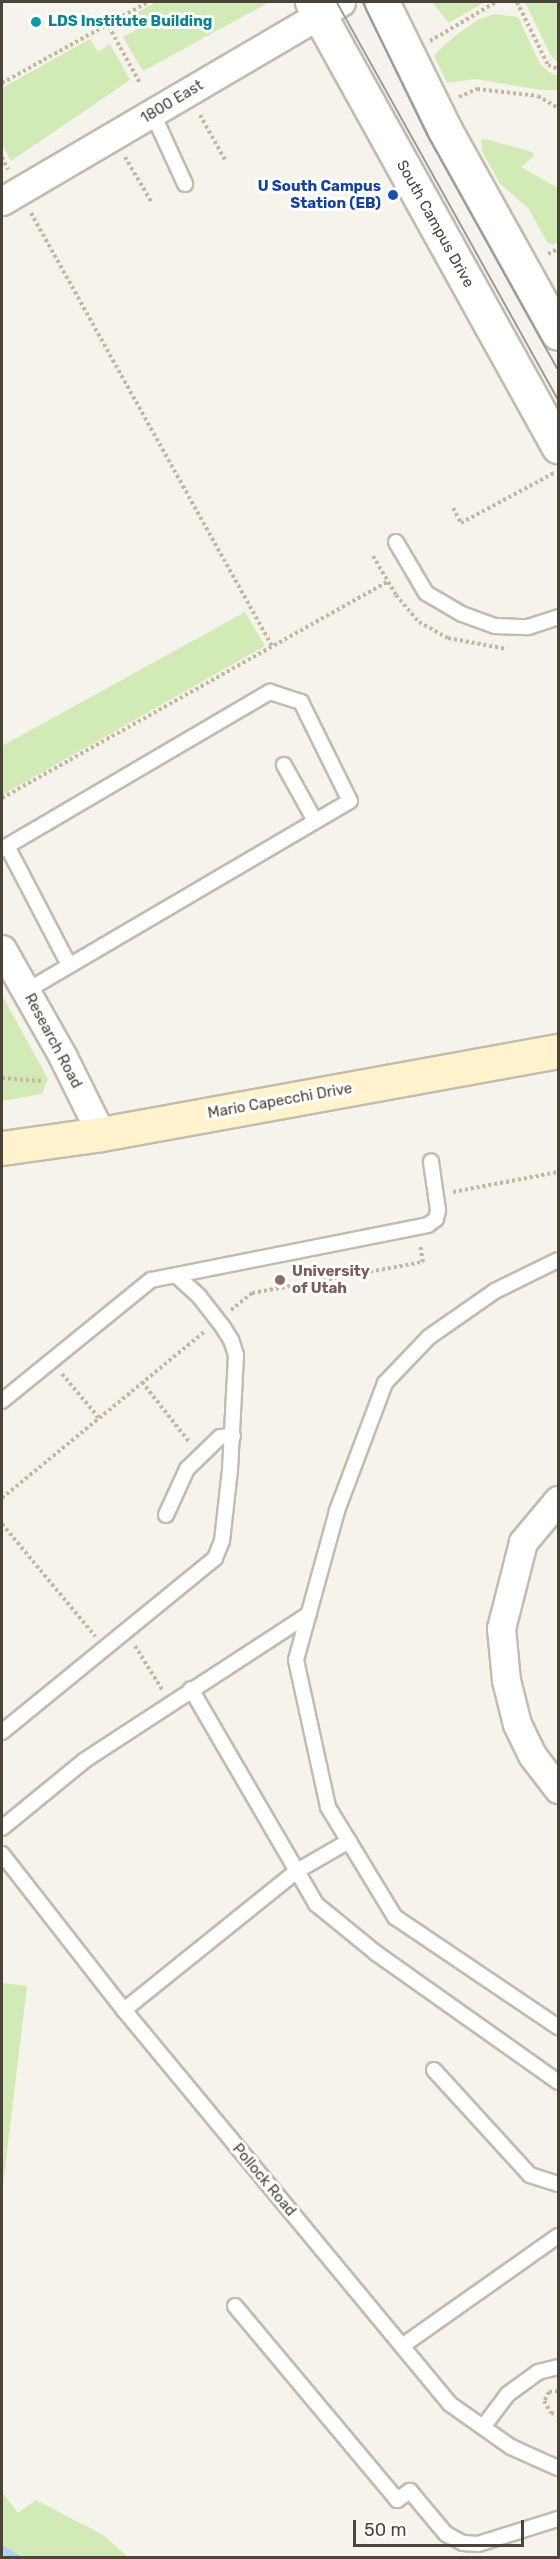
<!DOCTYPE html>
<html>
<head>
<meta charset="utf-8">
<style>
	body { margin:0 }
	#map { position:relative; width:560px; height:2559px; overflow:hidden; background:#f6f3ec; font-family:Rubik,sans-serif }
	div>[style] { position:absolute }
	.green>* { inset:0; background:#d2eab5 }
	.stream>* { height:7px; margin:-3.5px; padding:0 3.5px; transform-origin:3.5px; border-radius:3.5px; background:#a9d4f2 }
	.path>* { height:4px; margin-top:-2px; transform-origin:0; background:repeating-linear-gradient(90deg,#c4b79f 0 3px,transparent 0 6px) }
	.roads { filter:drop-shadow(2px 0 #c2bbae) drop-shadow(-2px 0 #c2bbae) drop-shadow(0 2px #c2bbae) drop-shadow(0 -2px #c2bbae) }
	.service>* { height:14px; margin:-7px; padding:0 7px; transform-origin:7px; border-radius:7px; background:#fff }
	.minor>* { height:27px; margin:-13.5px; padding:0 13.5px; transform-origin:13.5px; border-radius:13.5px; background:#fff }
	.tertiary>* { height:33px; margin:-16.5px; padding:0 16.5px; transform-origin:16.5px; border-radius:16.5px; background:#fff }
	.secondary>* { height:33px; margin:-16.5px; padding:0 16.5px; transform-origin:16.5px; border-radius:16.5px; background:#fff3cd }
	.tram>* { height:1.5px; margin:-0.75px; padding:0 0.75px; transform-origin:0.75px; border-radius:0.75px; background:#9a9a9a }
	.dots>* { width:16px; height:16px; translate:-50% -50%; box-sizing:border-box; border:3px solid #fff; border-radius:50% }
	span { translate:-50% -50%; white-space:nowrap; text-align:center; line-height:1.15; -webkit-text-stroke:6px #fff; paint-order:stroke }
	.culture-label { font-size:15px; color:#0d838f; font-weight:700 }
	.left { translate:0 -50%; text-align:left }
	.street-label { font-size:15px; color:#4b4439 }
	.transit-label { font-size:15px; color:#164399; font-weight:700 }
	.right { translate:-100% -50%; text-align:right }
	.education-label { font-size:15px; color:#785e54; font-weight:700 }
	.frame { position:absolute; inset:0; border:3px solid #4b4439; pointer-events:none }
	.scale { position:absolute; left:353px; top:2520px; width:171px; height:27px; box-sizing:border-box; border:3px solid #4b4439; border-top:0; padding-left:8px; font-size:18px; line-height:21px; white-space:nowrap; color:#4b4439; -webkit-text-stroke:4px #fff; paint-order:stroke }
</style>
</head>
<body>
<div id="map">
	<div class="green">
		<i style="clip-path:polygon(156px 2px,270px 2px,143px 71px,123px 37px,136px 30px,129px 17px)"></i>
		<i style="clip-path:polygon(432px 2px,485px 2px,449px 23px)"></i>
		<i style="clip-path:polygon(525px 2px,558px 2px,558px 63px,551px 56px)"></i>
		<i style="clip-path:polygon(494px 14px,518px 17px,540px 64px,549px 72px,558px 76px,558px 90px,542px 90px,475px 79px,447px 83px,434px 56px,437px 52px,456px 35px,478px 20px)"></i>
		<i style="clip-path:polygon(90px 39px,98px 52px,110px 44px,130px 80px,11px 161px,2px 144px,2px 88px)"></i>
		<i style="clip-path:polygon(486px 139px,532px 152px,534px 156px,521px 167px,558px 188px,558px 242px,553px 245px,547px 242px,528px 208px,500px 184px,482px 151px,481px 140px)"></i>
		<i style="clip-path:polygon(245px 612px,265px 646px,2px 795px,2px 746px)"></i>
		<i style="clip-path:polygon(2px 995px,48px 1079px,42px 1094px,2px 1101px)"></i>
		<i style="clip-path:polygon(2px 1983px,27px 1986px,2px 2193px)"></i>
		<i style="clip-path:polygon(2px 2492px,18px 2513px,36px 2500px,103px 2535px,128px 2557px,2px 2557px)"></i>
	</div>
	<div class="stream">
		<i style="left:2px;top:2549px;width:17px;rotate:31deg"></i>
	</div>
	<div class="path">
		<i style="left:517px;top:2px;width:70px;rotate:63.8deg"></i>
		<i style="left:548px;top:65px;width:11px;rotate:22deg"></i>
		<i style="left:103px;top:16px;width:77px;rotate:61.1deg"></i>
		<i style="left:430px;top:41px;width:77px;rotate:-30.6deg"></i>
		<i style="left:2px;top:83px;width:167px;rotate:-29deg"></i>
		<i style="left:459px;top:97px;width:20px;rotate:-24deg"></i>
		<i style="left:477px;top:89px;width:61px;rotate:6.5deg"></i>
		<i style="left:538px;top:96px;width:23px;rotate:31deg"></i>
		<i style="left:200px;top:115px;width:51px;rotate:60.9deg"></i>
		<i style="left:2px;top:157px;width:14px;rotate:65deg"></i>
		<i style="left:125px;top:157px;width:53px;rotate:59.6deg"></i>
		<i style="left:31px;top:213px;width:496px;rotate:60.9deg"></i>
		<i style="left:548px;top:254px;width:11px;rotate:-27deg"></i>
		<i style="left:453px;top:508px;width:17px;rotate:62deg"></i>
		<i style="left:461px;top:523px;width:106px;rotate:-28.3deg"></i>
		<i style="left:373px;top:556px;width:45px;rotate:59.5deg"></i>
		<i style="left:396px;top:595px;width:35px;rotate:50deg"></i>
		<i style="left:419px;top:622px;width:33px;rotate:29deg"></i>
		<i style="left:448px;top:638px;width:60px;rotate:10.6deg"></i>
		<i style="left:2px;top:798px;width:443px;rotate:-29.3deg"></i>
		<i style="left:2px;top:1078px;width:40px;rotate:4.3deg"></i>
		<i style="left:453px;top:1192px;width:107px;rotate:-10.8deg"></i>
		<i style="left:231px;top:1310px;width:27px;rotate:-39deg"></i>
		<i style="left:252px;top:1293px;width:174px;rotate:-10.3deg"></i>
		<i style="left:423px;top:1262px;width:17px;rotate:-100deg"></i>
		<i style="left:62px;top:1374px;width:57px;rotate:49.9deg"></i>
		<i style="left:142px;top:1382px;width:78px;rotate:51.8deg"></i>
		<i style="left:2px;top:1498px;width:263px;rotate:-39.4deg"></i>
		<i style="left:2px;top:1524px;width:146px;rotate:50.3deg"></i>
		<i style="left:135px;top:1646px;width:53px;rotate:58.1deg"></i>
		<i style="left:558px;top:2391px;width:9px;rotate:174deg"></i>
		<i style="left:549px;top:2392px;width:10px;rotate:119deg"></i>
		<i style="left:544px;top:2401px;width:14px;rotate:60deg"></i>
		<i style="left:551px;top:2413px;width:7px;rotate:16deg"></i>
	</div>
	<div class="roads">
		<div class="service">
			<i style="left:153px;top:114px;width:77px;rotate:65.4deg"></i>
			<i style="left:396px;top:542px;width:59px;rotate:59.5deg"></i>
			<i style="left:426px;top:593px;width:42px;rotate:30.3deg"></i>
			<i style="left:462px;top:614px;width:35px;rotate:20deg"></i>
			<i style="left:495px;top:626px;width:33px;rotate:2deg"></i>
			<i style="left:528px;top:627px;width:32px;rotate:-18deg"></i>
			<i style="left:284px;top:765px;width:64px;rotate:61deg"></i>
			<i style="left:7px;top:846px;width:134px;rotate:62.5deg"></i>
			<i style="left:2px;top:849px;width:311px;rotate:-30.4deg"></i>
			<i style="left:270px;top:692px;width:33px;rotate:18deg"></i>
			<i style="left:301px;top:702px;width:110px;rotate:63.7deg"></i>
			<i style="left:350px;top:801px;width:376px;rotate:149.6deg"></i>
			<i style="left:558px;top:1260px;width:70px;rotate:153.8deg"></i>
			<i style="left:495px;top:1291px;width:80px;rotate:145.1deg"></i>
			<i style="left:429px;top:1337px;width:64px;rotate:133.7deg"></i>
			<i style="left:385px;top:1383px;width:137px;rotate:110.6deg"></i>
			<i style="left:337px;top:1511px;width:155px;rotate:105.4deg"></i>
			<i style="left:296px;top:1660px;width:150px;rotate:77.7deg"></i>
			<i style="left:328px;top:1807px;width:129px;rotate:58.7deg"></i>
			<i style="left:395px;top:1917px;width:197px;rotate:34deg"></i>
			<i style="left:2px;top:1401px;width:192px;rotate:-39.1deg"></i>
			<i style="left:151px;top:1280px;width:282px;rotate:-11.2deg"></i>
			<i style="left:428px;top:1225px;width:10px;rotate:-37deg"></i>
			<i style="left:436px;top:1219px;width:9px;rotate:-77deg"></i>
			<i style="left:438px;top:1210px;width:49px;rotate:-98.3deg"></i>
			<i style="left:166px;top:1515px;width:51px;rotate:-65.5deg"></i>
			<i style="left:187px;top:1469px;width:46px;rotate:-44.1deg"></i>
			<i style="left:220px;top:1437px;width:13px;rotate:-4deg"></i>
			<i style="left:191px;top:1689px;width:249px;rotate:59.8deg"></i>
			<i style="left:316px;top:1904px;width:77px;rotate:39.2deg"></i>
			<i style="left:376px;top:1953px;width:223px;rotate:35.3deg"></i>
			<i style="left:2px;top:1732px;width:275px;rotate:-39.2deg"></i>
			<i style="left:215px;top:1558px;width:18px;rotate:-68deg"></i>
			<i style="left:222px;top:1541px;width:71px;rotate:-83.6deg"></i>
			<i style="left:230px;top:1470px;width:115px;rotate:-87deg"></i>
			<i style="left:236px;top:1355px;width:16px;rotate:-108deg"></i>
			<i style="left:231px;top:1340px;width:15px;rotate:-122deg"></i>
			<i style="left:223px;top:1327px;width:39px;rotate:-128deg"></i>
			<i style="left:199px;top:1296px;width:31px;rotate:-138deg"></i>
			<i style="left:2px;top:1828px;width:107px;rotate:-39.3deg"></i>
			<i style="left:85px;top:1760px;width:267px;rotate:-33.1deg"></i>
			<i style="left:2px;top:1854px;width:198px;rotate:52deg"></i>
			<i style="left:124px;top:2010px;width:511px;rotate:50.4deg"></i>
			<i style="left:450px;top:2404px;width:75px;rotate:35.2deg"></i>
			<i style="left:511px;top:2447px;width:51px;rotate:24.1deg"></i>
			<i style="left:124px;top:2010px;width:222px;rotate:-38.8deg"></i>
			<i style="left:297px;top:1871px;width:60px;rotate:-30deg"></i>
			<i style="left:434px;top:2070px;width:142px;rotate:47.6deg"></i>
			<i style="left:530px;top:2175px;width:29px;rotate:18deg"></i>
			<i style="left:235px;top:2306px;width:253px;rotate:50.1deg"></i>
			<i style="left:397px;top:2500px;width:16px;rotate:-35deg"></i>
			<i style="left:410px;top:2491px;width:56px;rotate:50.1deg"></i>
			<i style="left:446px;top:2534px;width:19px;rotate:28deg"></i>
			<i style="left:463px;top:2543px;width:15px;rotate:4deg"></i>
			<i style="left:478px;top:2544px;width:84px;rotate:-17.4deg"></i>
			<i style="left:402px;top:2346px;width:191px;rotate:-35.2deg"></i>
			<i style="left:483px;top:2427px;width:41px;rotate:-52.9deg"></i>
			<i style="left:508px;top:2394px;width:37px;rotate:-36deg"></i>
			<i style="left:538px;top:2372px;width:21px;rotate:-14deg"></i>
		</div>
		<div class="minor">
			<i style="left:2px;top:201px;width:393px;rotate:-30.4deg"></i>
			<i style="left:2px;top:949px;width:124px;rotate:60.5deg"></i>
			<i style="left:63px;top:1057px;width:86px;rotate:63.7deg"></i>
			<i style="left:558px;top:1500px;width:55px;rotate:129.8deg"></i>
			<i style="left:523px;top:1542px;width:89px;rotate:104.3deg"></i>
			<i style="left:501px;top:1628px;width:52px;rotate:84.5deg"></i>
			<i style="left:506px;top:1680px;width:45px;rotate:76deg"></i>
			<i style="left:517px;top:1724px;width:34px;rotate:64deg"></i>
			<i style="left:532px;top:1755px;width:43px;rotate:52.6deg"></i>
		</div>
		<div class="tertiary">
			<i style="left:312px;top:2px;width:508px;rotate:61.01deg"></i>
			<i style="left:382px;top:2px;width:143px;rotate:63.8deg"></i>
			<i style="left:445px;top:130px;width:232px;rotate:60.9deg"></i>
		</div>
		<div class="secondary">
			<i style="left:2px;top:1148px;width:100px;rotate:-8deg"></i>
			<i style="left:101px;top:1134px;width:464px;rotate:-10.3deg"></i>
		</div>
	</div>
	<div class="tram">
		<i style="left:337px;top:2px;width:454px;rotate:60.9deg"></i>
		<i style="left:363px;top:2px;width:147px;rotate:64.1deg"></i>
		<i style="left:427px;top:134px;width:269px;rotate:60.9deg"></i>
	</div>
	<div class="dots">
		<i style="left:36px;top:22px;background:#0f9aa8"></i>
		<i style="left:393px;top:195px;background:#1a4fb4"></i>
		<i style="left:280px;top:1280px;background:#8d6e63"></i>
	</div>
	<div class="culture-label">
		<span class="left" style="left:48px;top:22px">LDS Institute Building</span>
	</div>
	<div class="street-label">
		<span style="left:172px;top:102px;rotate:-31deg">1800 East</span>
		<span style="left:435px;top:224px;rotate:61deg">South Campus Drive</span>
		<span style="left:53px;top:1041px;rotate:62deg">Research Road</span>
		<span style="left:280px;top:1101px;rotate:-10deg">Mario Capecchi Drive</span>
		<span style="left:264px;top:2180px;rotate:50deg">Pollock Road</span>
	</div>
	<div class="transit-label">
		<span class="right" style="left:381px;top:195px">U South Campus<br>Station (EB)</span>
	</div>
	<div class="education-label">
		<span class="left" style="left:292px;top:1280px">University<br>of Utah</span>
	</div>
	<div class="frame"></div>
	<div class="scale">50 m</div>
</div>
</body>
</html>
